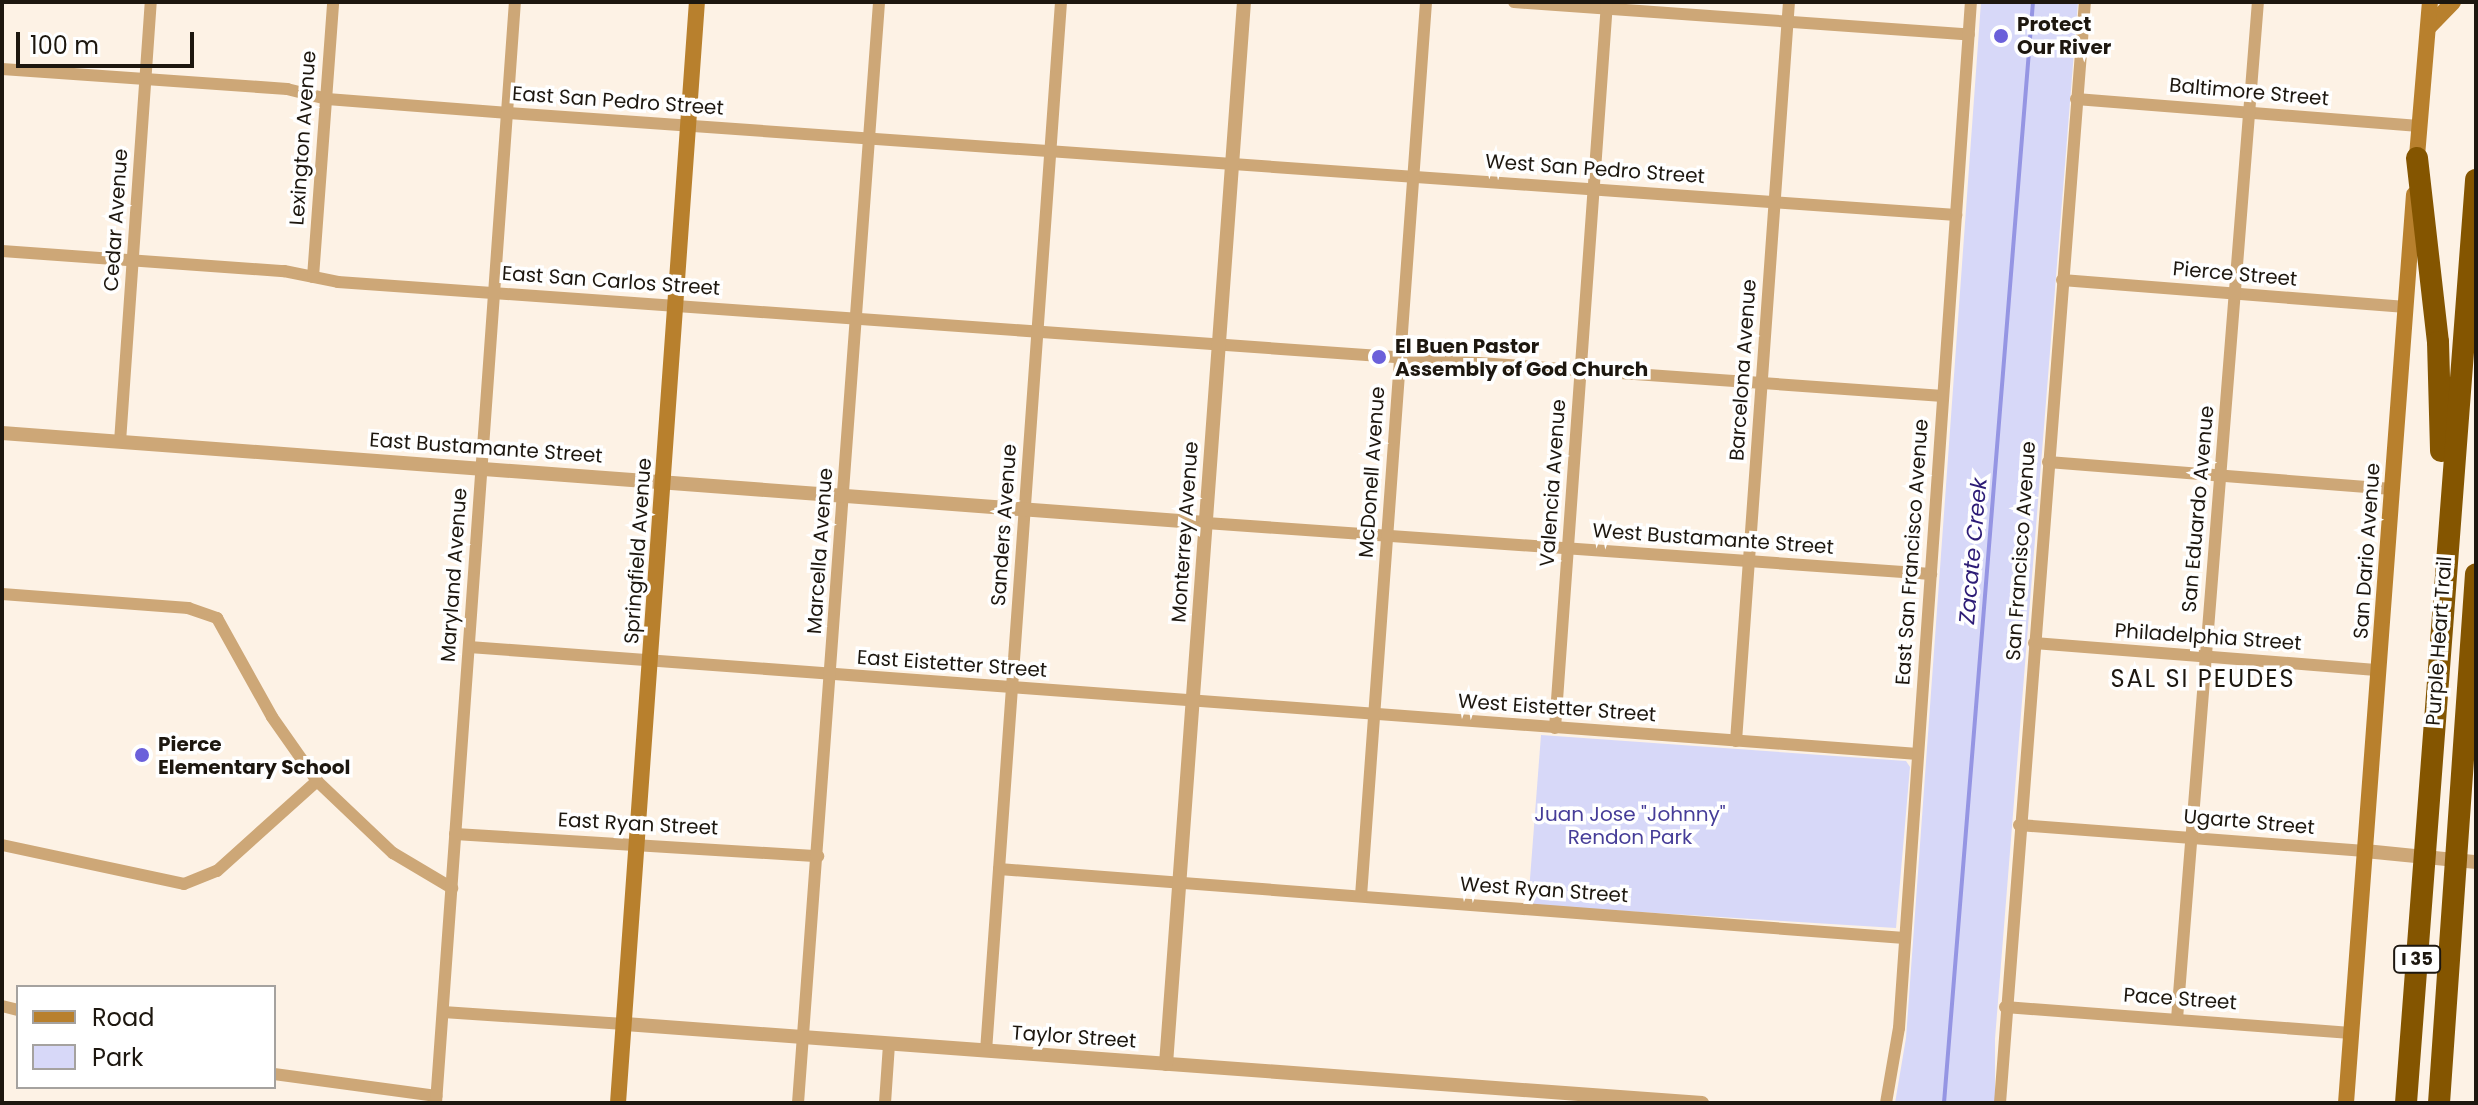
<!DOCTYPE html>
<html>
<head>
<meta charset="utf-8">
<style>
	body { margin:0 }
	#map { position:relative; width:2478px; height:1105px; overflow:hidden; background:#fdf2e5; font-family:Poppins,sans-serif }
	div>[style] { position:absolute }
	.green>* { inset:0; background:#d7d8f8 }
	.stream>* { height:4px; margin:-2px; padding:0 2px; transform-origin:2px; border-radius:2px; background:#9595e3 }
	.minor>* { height:12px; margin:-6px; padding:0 6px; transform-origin:6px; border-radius:6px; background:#cda777 }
	.tertiary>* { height:14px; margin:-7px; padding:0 7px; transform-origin:7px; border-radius:7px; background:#cda777 }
	.secondary>* { height:16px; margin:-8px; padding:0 8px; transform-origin:8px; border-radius:8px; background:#b8802d }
	.motorway>* { height:22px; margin:-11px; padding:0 11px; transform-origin:11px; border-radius:11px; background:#845500 }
	.dots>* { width:22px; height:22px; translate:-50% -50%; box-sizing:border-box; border:4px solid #fff; border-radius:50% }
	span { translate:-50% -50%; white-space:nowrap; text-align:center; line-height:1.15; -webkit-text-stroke:7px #fff; paint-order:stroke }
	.shield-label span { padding:2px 6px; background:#fff; border:2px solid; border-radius:6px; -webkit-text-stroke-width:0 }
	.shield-label { font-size:18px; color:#1d170f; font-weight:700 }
	.poi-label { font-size:20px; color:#1d170f; font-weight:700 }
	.left { translate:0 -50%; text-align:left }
	.street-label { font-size:20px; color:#1d170f }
	.park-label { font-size:20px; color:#463d98 }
	.water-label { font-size:22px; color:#2d1c76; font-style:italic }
	.quarter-label { font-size:24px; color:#1d170f; letter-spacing:2px }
	.frame { position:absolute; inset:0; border:4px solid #1d170f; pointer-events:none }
	.legend { position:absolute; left:16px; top:985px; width:260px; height:104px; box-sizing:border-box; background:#fff; border:2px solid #a5a29f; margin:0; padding:10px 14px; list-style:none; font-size:24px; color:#1d170f }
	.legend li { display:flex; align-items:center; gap:16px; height:40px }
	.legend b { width:40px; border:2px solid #a5a29f }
	.scale { position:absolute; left:16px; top:32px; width:178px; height:36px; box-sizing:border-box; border:4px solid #1d170f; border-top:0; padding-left:10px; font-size:24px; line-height:28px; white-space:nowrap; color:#1d170f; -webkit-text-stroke:6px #fff; paint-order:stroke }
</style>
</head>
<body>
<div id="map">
	<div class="green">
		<i style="clip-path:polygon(1981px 2px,2078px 2px,1995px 1039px,1995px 1103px,1895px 1103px,1906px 1038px)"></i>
		<i style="clip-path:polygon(1541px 735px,1906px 761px,1910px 767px,1896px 928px,1528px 905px)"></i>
	</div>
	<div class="stream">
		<i style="left:1944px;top:1103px;width:1105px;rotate:-85.38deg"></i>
	</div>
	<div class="minor">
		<i style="left:1514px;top:2px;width:456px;rotate:4.1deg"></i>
		<i style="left:2px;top:69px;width:286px;rotate:4deg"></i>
		<i style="left:287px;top:89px;width:41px;rotate:14deg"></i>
		<i style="left:327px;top:99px;width:182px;rotate:4.4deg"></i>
		<i style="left:508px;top:113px;width:1452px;rotate:4.03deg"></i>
		<i style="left:2076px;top:99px;width:344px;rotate:4.5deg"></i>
		<i style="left:2px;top:251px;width:283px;rotate:4.1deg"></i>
		<i style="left:284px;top:271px;width:55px;rotate:11.5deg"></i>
		<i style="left:338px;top:282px;width:1609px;rotate:4.06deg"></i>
		<i style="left:313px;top:277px;width:276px;rotate:-85.8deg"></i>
		<i style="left:2062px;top:280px;width:345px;rotate:4.5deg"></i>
		<i style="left:120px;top:442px;width:441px;rotate:-86deg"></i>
		<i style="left:2048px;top:462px;width:345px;rotate:4.5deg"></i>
		<i style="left:1206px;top:523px;width:727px;rotate:4.02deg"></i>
		<i style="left:2px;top:594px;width:187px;rotate:4.3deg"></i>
		<i style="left:188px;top:608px;width:31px;rotate:19deg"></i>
		<i style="left:217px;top:618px;width:113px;rotate:60.9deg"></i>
		<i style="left:272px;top:717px;width:78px;rotate:54.9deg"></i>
		<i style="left:317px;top:781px;width:105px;rotate:43.5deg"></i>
		<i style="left:393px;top:853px;width:69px;rotate:30.7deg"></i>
		<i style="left:2034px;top:643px;width:346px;rotate:4.5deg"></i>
		<i style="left:469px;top:647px;width:1453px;rotate:4.22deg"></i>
		<i style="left:1555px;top:728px;width:728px;rotate:-85.9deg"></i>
		<i style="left:1736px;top:741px;width:741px;rotate:-85.9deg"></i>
		<i style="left:2019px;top:825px;width:347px;rotate:4.3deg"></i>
		<i style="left:455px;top:834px;width:364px;rotate:3.5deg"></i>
		<i style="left:2px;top:845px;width:186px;rotate:12.1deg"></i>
		<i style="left:184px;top:884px;width:35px;rotate:-22deg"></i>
		<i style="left:217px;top:871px;width:135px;rotate:-42deg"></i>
		<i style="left:999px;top:869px;width:908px;rotate:4.36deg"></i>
		<i style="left:1361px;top:896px;width:896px;rotate:-85.84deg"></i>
		<i style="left:2px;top:1006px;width:16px;rotate:14deg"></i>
		<i style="left:2005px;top:1007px;width:347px;rotate:4.3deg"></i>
		<i style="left:443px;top:1012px;width:182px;rotate:3.8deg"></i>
		<i style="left:2177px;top:1019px;width:1020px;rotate:-85.45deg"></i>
		<i style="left:986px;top:1051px;width:1052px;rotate:-85.91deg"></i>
		<i style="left:274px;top:1074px;width:164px;rotate:7.7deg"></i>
		<i style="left:436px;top:1103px;width:1104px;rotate:-85.9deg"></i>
		<i style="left:798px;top:1103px;width:1104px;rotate:-85.79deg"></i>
		<i style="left:885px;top:1103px;width:59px;rotate:-86.1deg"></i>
		<i style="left:1886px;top:1103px;width:76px;rotate:-80.2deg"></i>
		<i style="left:1899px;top:1028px;width:1029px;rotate:-85.99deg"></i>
		<i style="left:2000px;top:1103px;width:1104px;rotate:-85.59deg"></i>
	</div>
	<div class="tertiary">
		<i style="left:2px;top:433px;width:1207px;rotate:4.27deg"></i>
		<i style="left:2365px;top:851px;width:112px;rotate:5.7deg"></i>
		<i style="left:625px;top:1024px;width:1080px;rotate:4.2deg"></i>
		<i style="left:1166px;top:1064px;width:1065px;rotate:-85.8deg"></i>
	</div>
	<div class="secondary">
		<i style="left:2428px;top:28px;width:36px;rotate:-46deg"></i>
		<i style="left:2416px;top:168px;width:167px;rotate:-85.2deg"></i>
		<i style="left:618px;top:1103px;width:1104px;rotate:-85.9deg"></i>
		<i style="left:2346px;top:1103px;width:911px;rotate:-85.72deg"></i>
	</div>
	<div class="motorway">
		<i style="left:2417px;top:158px;width:185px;rotate:83.5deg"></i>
		<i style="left:2438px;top:342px;width:109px;rotate:88.4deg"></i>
		<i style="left:2406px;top:1103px;width:926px;rotate:-85.66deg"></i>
		<i style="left:2439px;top:1103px;width:530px;rotate:-86deg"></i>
	</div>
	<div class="dots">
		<i style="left:2001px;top:36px;background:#6b60da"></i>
		<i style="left:1379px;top:357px;background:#6b60da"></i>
		<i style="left:142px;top:755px;background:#6b60da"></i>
	</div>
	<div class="shield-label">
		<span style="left:2417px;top:959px">I 35</span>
	</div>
	<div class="poi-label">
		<span class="left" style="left:2017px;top:36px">Protect<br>Our River</span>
		<span class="left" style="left:1395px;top:358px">El Buen Pastor<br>Assembly of God Church</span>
		<span class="left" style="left:158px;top:756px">Pierce<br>Elementary School</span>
	</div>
	<div class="street-label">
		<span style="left:2249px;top:92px;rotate:5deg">Baltimore Street</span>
		<span style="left:618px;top:101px;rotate:4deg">East San Pedro Street</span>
		<span style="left:303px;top:138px;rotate:-86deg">Lexington Avenue</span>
		<span style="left:1595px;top:169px;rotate:4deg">West San Pedro Street</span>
		<span style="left:116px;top:220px;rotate:-86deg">Cedar Avenue</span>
		<span style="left:2235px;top:274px;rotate:5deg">Pierce Street</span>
		<span style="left:611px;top:281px;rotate:4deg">East San Carlos Street</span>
		<span style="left:1743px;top:370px;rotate:-86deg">Barcelona Avenue</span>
		<span style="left:486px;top:448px;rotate:4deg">East Bustamante Street</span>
		<span style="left:1372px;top:472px;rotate:-86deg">McDonell Avenue</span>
		<span style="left:1553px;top:483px;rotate:-86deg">Valencia Avenue</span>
		<span style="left:2198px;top:509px;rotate:-85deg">San Eduardo Avenue</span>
		<span style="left:1004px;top:525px;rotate:-86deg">Sanders Avenue</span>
		<span style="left:1185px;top:532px;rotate:-86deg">Monterrey Avenue</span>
		<span style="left:1713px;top:539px;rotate:4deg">West Bustamante Street</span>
		<span style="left:638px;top:551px;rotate:-86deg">Springfield Avenue</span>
		<span style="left:820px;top:551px;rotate:-86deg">Marcella Avenue</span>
		<span style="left:2021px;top:551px;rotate:-86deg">San Francisco Avenue</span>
		<span style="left:2367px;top:551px;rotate:-86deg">San Dario Avenue</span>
		<span style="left:1912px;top:552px;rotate:-86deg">East San Francisco Avenue</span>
		<span style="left:454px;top:575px;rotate:-86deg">Maryland Avenue</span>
		<span style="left:2208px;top:637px;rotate:4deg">Philadelphia Street</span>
		<span style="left:2439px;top:641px;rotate:-86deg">Purple Heart Trail</span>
		<span style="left:952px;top:664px;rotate:4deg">East Eistetter Street</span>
		<span style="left:1557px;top:708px;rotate:4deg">West Eistetter Street</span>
		<span style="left:2249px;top:822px;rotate:5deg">Ugarte Street</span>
		<span style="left:638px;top:824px;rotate:3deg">East Ryan Street</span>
		<span style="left:1544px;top:890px;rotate:4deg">West Ryan Street</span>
		<span style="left:2180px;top:999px;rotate:4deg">Pace Street</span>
		<span style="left:1074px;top:1037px;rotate:4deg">Taylor Street</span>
	</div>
	<div class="park-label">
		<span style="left:1630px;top:826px">Juan Jose "Johnny"<br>Rendon Park</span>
	</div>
	<div class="water-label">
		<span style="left:1973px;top:551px;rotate:-85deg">Zacate Creek</span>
	</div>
	<div class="quarter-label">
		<span style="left:2203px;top:679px">SAL SI PEUDES</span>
	</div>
	<div class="frame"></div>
	<ul class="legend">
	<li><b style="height:10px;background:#b8802d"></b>Road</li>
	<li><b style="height:22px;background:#d7d8f8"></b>Park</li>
	</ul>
	<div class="scale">100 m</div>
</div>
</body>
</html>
